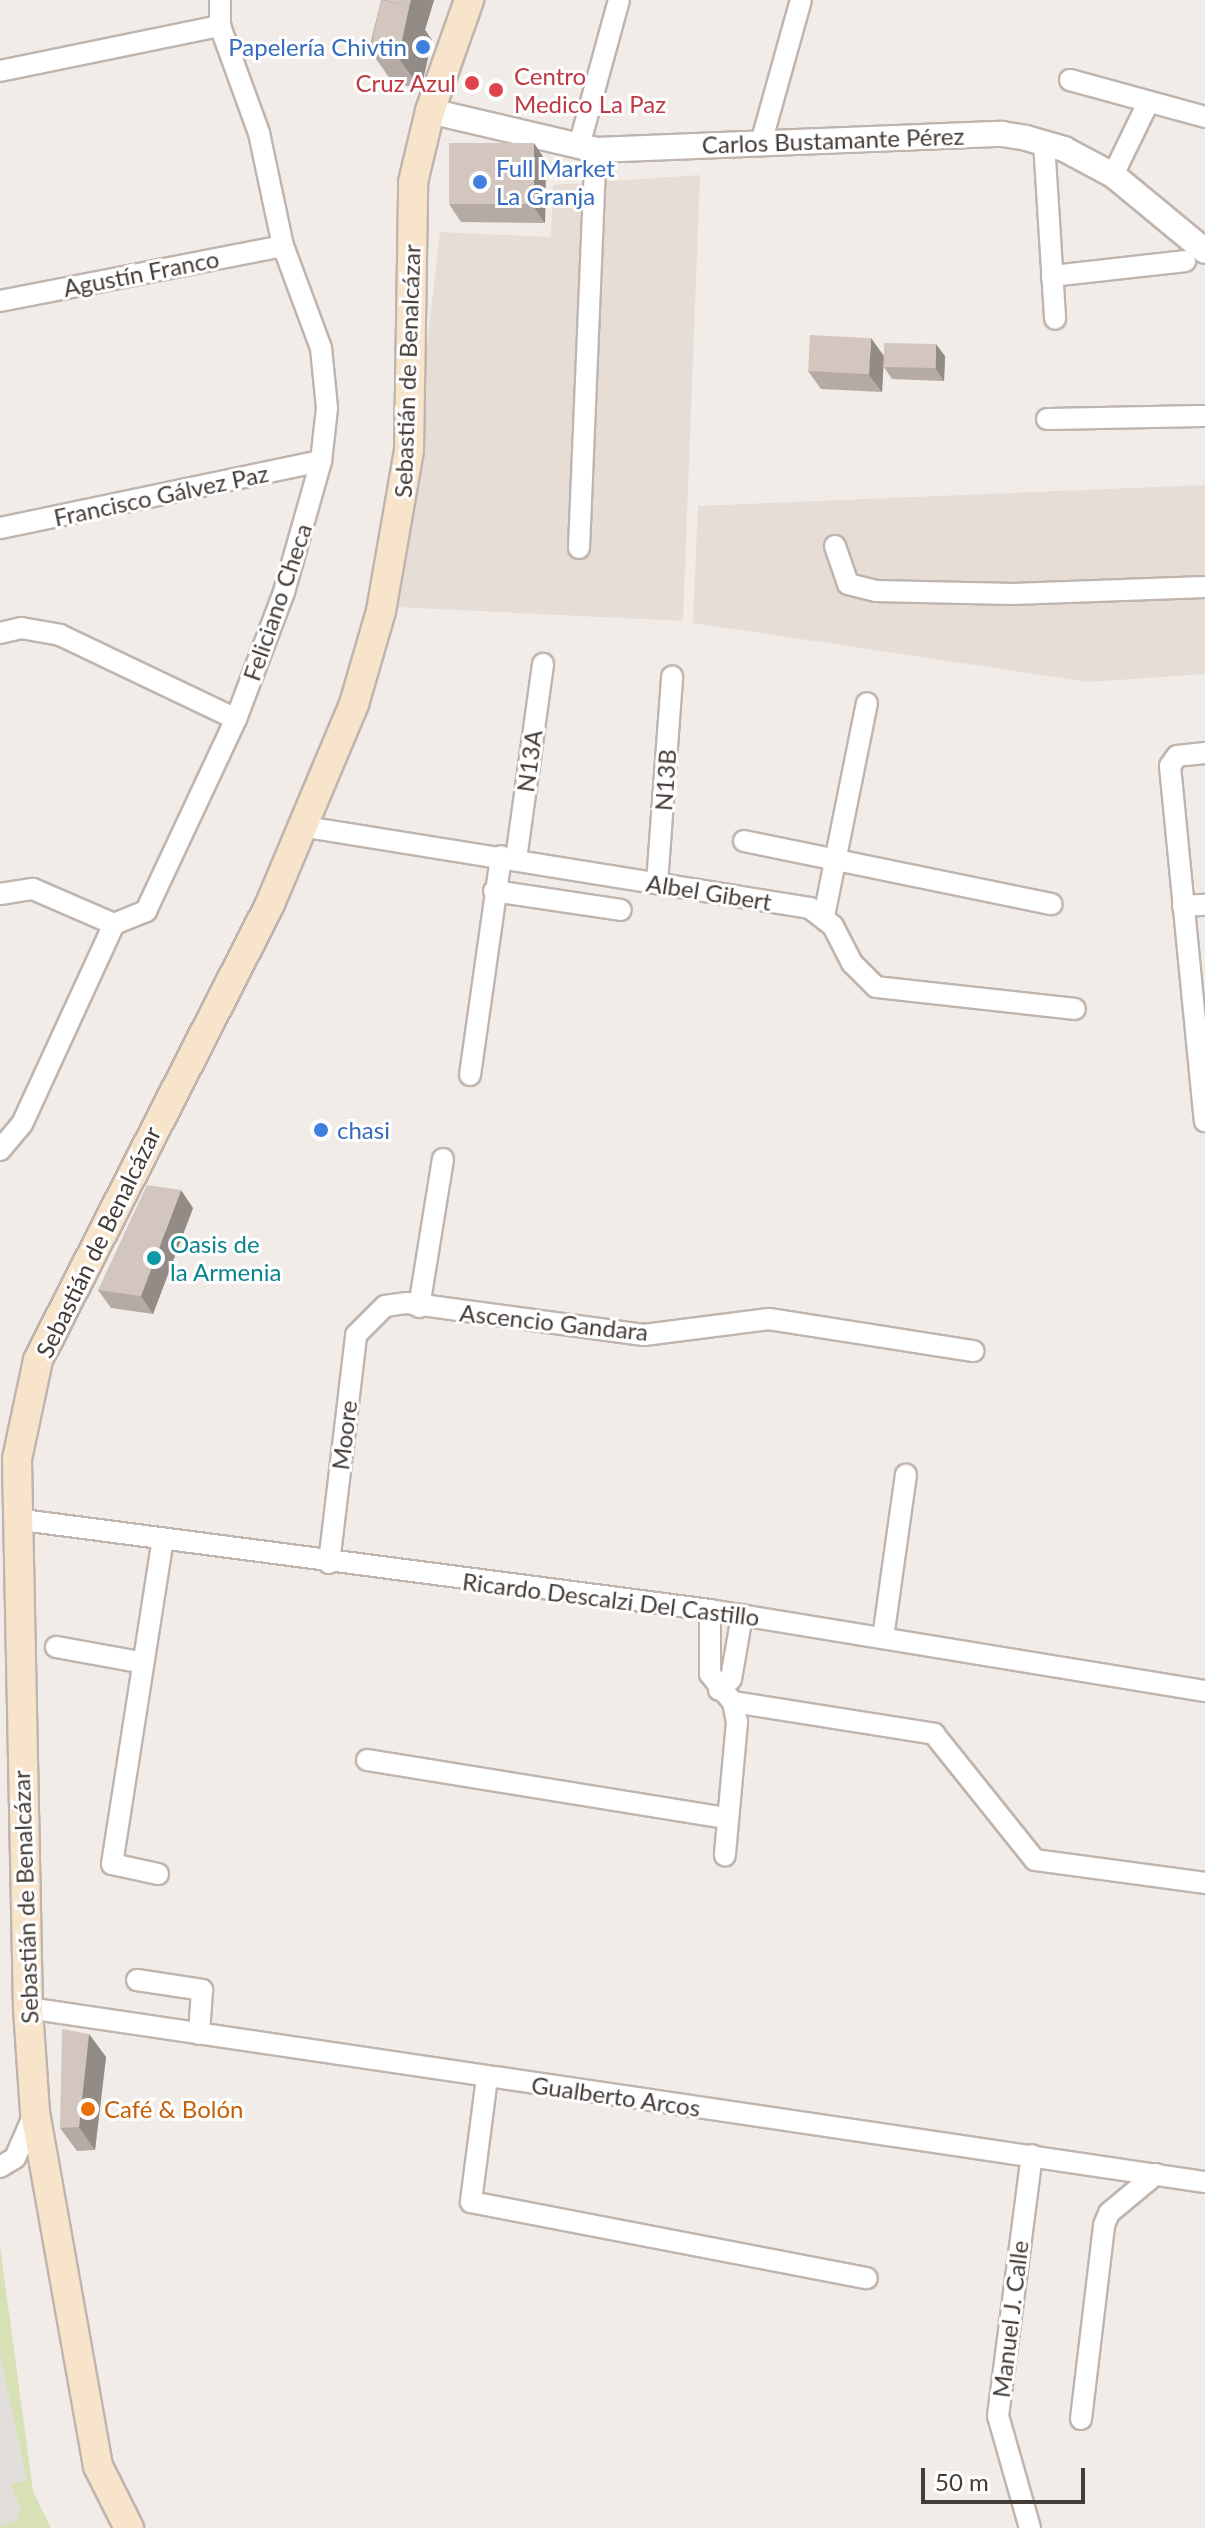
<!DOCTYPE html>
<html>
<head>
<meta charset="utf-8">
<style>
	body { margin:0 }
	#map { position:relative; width:1205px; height:2528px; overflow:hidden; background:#f2ece8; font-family:Lato,sans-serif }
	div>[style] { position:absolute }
	.residential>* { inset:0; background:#e5ddd6 }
	.green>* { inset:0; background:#d8e1b5 }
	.parking>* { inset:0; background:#e1dedc }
	.roads { filter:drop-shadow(2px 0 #bfb5ae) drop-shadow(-2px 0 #bfb5ae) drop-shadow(0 2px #bfb5ae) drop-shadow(0 -2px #bfb5ae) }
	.minor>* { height:20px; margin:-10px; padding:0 10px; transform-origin:10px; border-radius:10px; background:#fff }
	.tertiary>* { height:24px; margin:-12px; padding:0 12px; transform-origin:12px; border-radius:12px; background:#fff }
	.secondary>* { height:28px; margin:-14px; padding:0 14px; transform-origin:14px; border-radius:14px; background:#f8e3cb }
	.wall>* { inset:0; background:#b5aaa4 }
	.shaded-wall>* { inset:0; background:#938b86 }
	.building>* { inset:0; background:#d2c6bf; transform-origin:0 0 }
	.dots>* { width:22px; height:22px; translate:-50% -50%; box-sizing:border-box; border:4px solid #fff; border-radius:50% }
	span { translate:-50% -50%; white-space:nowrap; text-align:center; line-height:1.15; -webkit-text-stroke:6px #fff; paint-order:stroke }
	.shop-label { font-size:24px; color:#366cbe }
	.right { translate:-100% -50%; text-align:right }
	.left { translate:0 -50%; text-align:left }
	.health-label { font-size:24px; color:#be3a42 }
	.street-label { font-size:24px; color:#443c37 }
	.culture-label { font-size:24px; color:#0d838f }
	.food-label { font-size:24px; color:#c56008 }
	.scale { position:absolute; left:921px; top:2468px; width:164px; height:36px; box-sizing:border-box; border:4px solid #443c37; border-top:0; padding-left:10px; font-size:24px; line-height:28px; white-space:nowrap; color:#443c37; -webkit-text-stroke:6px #fff; paint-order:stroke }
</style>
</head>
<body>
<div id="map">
	<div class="residential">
		<i style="clip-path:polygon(700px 175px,683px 621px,397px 607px,440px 232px,551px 237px,553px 185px)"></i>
		<i style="clip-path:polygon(1205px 485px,1205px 674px,1088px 682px,693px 623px,698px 506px)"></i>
	</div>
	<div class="green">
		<i style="clip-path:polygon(0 2246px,33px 2491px,51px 2528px,0 2528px)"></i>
	</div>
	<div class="parking">
		<i style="clip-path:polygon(0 2355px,27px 2480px,10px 2484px,21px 2509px,17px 2520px,0 2526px)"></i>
	</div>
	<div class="roads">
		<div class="minor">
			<i style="left:0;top:71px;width:225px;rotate:-11.6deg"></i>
			<i style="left:1070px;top:80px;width:140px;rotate:15.3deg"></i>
			<i style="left:1044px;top:142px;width:177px;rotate:86.4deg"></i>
			<i style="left:761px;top:143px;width:148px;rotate:-74.4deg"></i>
			<i style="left:579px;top:146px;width:151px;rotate:-74.7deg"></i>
			<i style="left:1113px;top:175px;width:80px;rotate:-64.1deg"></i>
			<i style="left:1052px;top:276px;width:134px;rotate:-6.4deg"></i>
			<i style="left:0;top:301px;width:288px;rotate:-11deg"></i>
			<i style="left:1047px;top:419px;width:158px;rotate:-1.1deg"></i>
			<i style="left:0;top:528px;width:328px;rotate:-11.8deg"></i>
			<i style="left:835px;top:546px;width:40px;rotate:71.1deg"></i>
			<i style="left:848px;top:584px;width:29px;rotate:14deg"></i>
			<i style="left:876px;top:591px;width:137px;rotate:1.3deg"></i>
			<i style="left:1013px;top:594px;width:192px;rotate:-2.1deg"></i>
			<i style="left:579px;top:548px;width:398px;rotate:-87.6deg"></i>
			<i style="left:0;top:633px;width:22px;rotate:-13deg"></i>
			<i style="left:21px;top:628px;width:40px;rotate:10deg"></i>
			<i style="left:60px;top:635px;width:195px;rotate:25.5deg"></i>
			<i style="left:1205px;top:753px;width:28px;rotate:174deg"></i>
			<i style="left:1177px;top:756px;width:12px;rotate:125deg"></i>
			<i style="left:1170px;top:766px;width:357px;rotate:84.4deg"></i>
			<i style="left:306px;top:827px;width:510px;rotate:9.13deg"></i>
			<i style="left:810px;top:908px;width:29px;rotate:38deg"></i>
			<i style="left:833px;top:926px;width:42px;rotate:62.8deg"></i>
			<i style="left:852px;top:963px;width:34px;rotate:45deg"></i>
			<i style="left:876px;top:987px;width:200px;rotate:6.3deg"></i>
			<i style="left:744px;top:841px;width:314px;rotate:11.6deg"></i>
			<i style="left:516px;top:859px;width:197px;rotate:-82.1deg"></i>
			<i style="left:657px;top:883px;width:207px;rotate:-85.8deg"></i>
			<i style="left:494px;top:891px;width:128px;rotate:8.5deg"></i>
			<i style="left:0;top:894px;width:33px;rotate:-9deg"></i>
			<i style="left:33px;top:889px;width:88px;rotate:23.4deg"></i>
			<i style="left:1183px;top:906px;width:22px;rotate:-3deg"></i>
			<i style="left:824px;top:916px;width:217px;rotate:-78.6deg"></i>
			<i style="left:470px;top:1075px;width:221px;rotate:-81.9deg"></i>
			<i style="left:0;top:1150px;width:34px;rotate:-50deg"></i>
			<i style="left:22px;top:1124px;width:220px;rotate:-65.3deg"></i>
			<i style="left:114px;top:924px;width:35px;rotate:-22deg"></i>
			<i style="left:146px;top:911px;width:212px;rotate:-64.9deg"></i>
			<i style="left:236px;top:719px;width:136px;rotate:-69.3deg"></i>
			<i style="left:284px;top:592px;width:136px;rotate:-74.2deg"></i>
			<i style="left:321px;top:461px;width:53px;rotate:-83.5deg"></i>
			<i style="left:327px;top:408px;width:60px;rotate:-95.7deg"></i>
			<i style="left:321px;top:348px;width:109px;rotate:-110.4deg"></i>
			<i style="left:283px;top:246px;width:116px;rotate:-102deg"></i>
			<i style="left:259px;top:133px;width:114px;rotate:-110deg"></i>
			<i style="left:220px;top:26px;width:26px;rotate:-90deg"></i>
			<i style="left:419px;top:1307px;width:150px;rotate:-80.8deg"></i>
			<i style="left:15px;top:1519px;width:701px;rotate:7.46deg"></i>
			<i style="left:710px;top:1610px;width:502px;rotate:9.29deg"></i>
			<i style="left:329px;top:1563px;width:230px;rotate:-83.2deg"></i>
			<i style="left:356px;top:1335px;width:41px;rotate:-45deg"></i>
			<i style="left:385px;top:1306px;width:22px;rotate:-8deg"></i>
			<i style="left:407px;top:1303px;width:239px;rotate:7.7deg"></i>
			<i style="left:644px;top:1335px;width:126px;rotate:-7.3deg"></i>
			<i style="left:769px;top:1319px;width:207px;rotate:8.9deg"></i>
			<i style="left:710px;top:1610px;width:64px;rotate:90deg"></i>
			<i style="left:710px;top:1674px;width:36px;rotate:51deg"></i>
			<i style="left:733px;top:1702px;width:20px;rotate:79deg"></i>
			<i style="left:737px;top:1722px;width:134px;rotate:95.2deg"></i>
			<i style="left:883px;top:1638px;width:165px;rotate:-82deg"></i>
			<i style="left:56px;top:1647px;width:89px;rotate:10.3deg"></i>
			<i style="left:719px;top:1690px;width:16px;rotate:-43deg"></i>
			<i style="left:731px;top:1679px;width:65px;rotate:-80.2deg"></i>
			<i style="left:733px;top:1702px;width:204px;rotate:9deg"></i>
			<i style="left:934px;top:1734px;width:161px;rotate:51.3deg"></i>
			<i style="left:1035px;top:1860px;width:172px;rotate:7.7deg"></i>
			<i style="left:367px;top:1760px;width:365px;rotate:9.2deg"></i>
			<i style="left:158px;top:1874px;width:47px;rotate:-167.7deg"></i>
			<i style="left:112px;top:1864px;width:329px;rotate:-81.1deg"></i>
			<i style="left:137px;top:1980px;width:66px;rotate:8.7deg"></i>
			<i style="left:202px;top:1990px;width:44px;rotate:93.9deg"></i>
			<i style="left:28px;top:2008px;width:1190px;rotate:8.41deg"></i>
			<i style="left:487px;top:2078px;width:125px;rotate:97.4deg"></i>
			<i style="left:471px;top:2202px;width:403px;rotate:10.9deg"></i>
			<i style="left:0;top:2167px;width:17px;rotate:-31deg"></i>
			<i style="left:15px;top:2158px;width:50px;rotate:-66.5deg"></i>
			<i style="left:1081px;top:2419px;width:195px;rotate:-83.2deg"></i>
			<i style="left:1104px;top:2225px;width:13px;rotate:-67deg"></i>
			<i style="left:1109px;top:2213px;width:61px;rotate:-39.7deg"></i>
			<i style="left:1030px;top:2528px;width:116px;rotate:-105.9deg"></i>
			<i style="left:998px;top:2416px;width:263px;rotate:-82.6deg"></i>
		</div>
		<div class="tertiary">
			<i style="left:430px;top:111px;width:171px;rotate:13.2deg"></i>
			<i style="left:596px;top:150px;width:406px;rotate:-2.3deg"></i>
			<i style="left:1002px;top:134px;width:24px;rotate:9deg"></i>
			<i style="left:1026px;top:138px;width:40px;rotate:16deg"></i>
			<i style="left:1064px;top:149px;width:55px;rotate:28deg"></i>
			<i style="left:1113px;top:175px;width:119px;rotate:39.6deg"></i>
		</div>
		<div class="secondary">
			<i style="left:129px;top:2528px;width:69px;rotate:-116.6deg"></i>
			<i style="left:98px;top:2466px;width:360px;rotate:-100.1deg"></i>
			<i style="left:35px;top:2112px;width:104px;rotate:-93.9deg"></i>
			<i style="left:28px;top:2008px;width:549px;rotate:-91.15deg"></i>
			<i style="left:17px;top:1459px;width:101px;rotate:-78deg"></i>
			<i style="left:38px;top:1360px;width:512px;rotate:-63.03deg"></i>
			<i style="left:270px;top:904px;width:217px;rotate:-67.2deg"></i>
			<i style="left:354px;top:704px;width:97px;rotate:-73.8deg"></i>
			<i style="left:381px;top:611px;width:163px;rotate:-80.1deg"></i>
			<i style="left:409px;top:450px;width:268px;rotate:-89.1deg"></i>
			<i style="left:413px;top:182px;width:73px;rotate:-76.5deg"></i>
			<i style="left:430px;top:111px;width:118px;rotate:-70.6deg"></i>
		</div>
	</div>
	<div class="wall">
		<i style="clip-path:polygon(381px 0,434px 0,425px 30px,432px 40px,421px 89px,393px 83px,369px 49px)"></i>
		<i style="clip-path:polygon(546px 161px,545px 223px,461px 222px,449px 204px)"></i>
		<i style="clip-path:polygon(884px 356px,882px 392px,821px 389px,808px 371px)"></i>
		<i style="clip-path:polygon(945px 356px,944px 381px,892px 379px,884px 367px)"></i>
		<i style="clip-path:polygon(193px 1208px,153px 1314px,111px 1308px,98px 1290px)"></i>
		<i style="clip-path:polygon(89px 2034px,106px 2057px,95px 2150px,77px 2151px,60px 2128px)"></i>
	</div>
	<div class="shaded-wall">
		<i style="clip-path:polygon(411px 0,434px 0,425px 30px,432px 40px,421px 89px,397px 56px)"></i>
		<i style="clip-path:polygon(534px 143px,546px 161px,545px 223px,533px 206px)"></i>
		<i style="clip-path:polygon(871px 338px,884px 356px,882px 392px,869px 375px)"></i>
		<i style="clip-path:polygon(936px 344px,945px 356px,944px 381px,936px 369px)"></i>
		<i style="clip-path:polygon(181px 1190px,193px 1208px,153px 1314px,141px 1296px)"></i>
		<i style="clip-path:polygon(89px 2034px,106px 2057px,95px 2150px,79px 2127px)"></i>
	</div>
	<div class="building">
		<i style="left:381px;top:0;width:29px;height:50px;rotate:12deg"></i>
		<i style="clip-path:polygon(384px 0,411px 0,408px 8px,409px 6px)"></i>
		<i style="left:449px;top:143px;width:85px;height:61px"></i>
		<i style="left:810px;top:335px;width:61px;height:36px;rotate:3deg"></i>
		<i style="left:884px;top:343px;width:52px;height:24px;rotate:1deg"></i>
		<i style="clip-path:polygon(147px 1185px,181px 1190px,141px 1296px,98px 1290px)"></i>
		<i style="clip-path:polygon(62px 2029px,89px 2034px,79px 2127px,60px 2128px)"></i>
	</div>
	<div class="dots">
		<i style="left:423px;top:47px;background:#3f7fe0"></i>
		<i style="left:472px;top:83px;background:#e0444e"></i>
		<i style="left:496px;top:90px;background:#e0444e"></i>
		<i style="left:480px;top:182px;background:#3f7fe0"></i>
		<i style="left:321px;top:1130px;background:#3f7fe0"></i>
		<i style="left:154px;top:1258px;background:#0f9aa8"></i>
		<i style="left:88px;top:2109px;background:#e8710a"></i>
	</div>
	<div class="shop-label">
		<span class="right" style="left:407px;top:47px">Papelería Chivtin</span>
		<span class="left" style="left:496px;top:182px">Full Market<br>La Granja</span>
		<span class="left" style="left:337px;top:1130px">chasi</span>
	</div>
	<div class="health-label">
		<span class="left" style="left:514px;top:90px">Centro<br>Medico La Paz</span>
		<span class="right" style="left:456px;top:83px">Cruz Azul</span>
	</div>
	<div class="street-label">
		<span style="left:833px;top:140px;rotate:-2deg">Carlos Bustamante Pérez</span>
		<span style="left:141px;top:273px;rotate:-11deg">Agustín Franco</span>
		<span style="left:407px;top:371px;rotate:-88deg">Sebastián de Benalcázar</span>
		<span style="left:161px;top:495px;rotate:-12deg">Francisco Gálvez Paz</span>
		<span style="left:277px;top:602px;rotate:-71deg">Feliciano Checa</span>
		<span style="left:529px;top:761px;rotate:-82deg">N13A</span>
		<span style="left:665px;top:780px;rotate:-86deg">N13B</span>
		<span style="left:709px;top:892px;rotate:9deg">Albel Gibert</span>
		<span style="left:98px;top:1242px;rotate:-64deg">Sebastián de Benalcázar</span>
		<span style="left:554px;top:1322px;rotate:6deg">Ascencio Gandara</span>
		<span style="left:344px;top:1435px;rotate:-83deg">Moore</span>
		<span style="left:611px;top:1599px;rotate:7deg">Ricardo Descalzi Del Castillo</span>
		<span style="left:25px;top:1897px;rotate:-92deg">Sebastián de Benalcázar</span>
		<span style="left:616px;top:2096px;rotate:8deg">Gualberto Arcos</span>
		<span style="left:1010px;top:2319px;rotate:-83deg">Manuel J. Calle</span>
	</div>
	<div class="culture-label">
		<span class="left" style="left:170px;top:1258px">Oasis de<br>la Armenia</span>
	</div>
	<div class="food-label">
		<span class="left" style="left:104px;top:2109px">Café &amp; Bolón</span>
	</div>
	<div class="scale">50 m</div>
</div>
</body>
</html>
